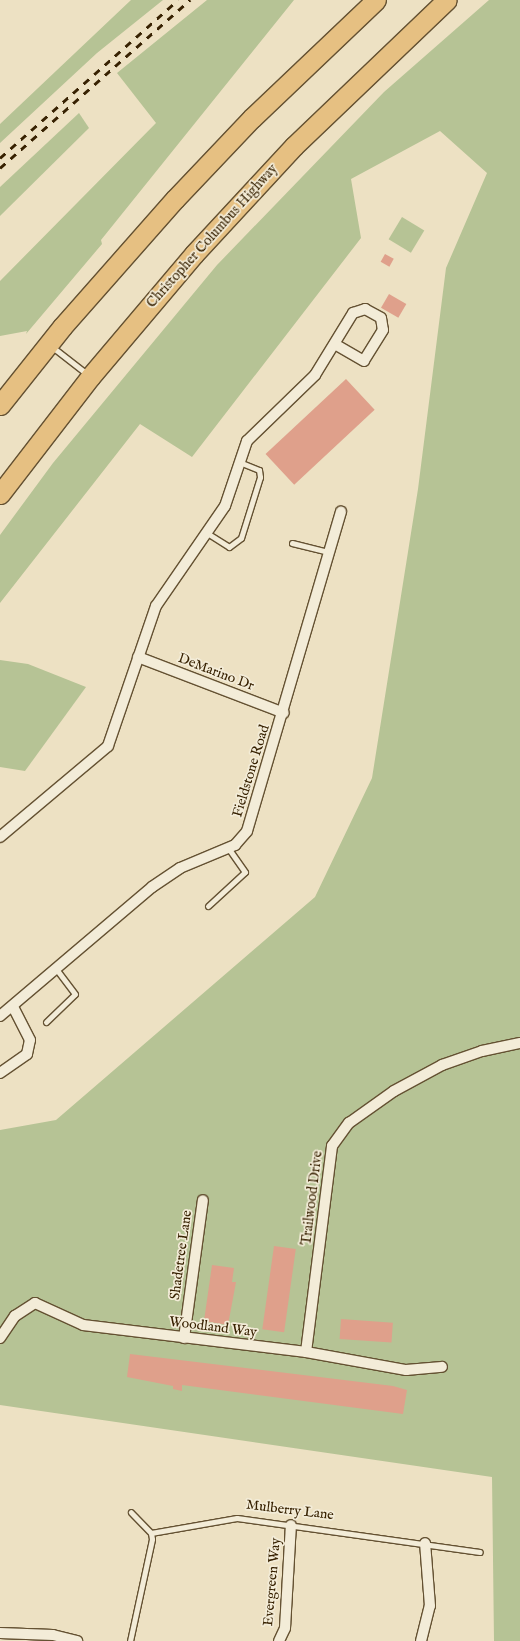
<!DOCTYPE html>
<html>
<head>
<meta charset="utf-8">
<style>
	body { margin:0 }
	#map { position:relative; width:520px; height:1641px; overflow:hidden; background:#ede1c3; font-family:"IM FELL English",serif }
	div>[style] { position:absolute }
	.green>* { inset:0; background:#b6c395; transform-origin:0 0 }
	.building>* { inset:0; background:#dfa08b; transform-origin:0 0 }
	.roads { filter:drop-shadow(1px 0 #645132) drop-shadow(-1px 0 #645132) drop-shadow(0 1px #645132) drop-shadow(0 -1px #645132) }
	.service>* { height:5px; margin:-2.5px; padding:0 2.5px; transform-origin:2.5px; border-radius:2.5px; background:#f3ecd8 }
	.minor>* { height:10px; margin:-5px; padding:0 5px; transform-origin:5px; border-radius:5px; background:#f3ecd8 }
	.motorway>* { height:19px; margin:-9.5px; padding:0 9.5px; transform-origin:9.5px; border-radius:9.5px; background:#e6c082 }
	.rail>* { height:3px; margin-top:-1.5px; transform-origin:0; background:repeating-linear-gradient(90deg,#372101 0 7px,transparent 0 14px) }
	span { translate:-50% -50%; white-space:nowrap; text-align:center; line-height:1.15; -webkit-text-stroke:3.5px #f3ecd8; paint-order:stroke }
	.street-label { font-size:14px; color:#372101 }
</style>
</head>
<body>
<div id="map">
	<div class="green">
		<i style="clip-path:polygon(131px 0,163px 0,97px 53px,0 143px,0 124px)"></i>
		<i style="clip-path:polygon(207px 0,294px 0,101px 240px,102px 244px,26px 334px,27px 331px,0 336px,0 281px,156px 123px,117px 73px)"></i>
		<i style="clip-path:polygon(489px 0,520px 0,520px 1641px,494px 1641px,492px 1477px,0 1405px,0 1130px,56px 1120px,315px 897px,372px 778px,418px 489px,446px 268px,487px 173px,440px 131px,351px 179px,361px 238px,192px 457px,140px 424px,0 603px,0 535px,53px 463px,217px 265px,384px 92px)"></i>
		<i style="clip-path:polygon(79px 113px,89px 128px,0 216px,0 187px)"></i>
		<i style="left:402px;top:217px;width:26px;height:26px;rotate:31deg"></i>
		<i style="clip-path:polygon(0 660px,28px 664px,86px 687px,25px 771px,0 767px)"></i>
	</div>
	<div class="building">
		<i style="left:385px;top:254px;width:10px;height:9px;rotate:29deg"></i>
		<i style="left:389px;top:294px;width:20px;height:16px;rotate:30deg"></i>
		<i style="left:346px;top:379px;width:42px;height:110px;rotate:47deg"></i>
		<i style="left:274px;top:1246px;width:22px;height:84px;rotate:8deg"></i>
		<i style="clip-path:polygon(212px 1265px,234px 1268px,232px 1282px,236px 1282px,228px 1325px,204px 1321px)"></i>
		<i style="left:341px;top:1319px;width:52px;height:20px;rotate:4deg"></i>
		<i style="clip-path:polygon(130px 1354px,393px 1386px,407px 1390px,403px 1414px,182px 1385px,182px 1391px,173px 1389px,173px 1386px,127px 1377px)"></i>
	</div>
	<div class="roads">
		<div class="service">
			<i style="left:51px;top:346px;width:46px;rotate:37.9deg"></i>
			<i style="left:207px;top:533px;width:26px;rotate:32deg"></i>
			<i style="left:229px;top:547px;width:15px;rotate:-37deg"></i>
			<i style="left:241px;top:538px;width:64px;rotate:-72.7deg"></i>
			<i style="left:260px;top:477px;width:7px;rotate:-98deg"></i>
			<i style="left:259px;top:470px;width:22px;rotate:-158deg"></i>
			<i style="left:292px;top:543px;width:38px;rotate:14deg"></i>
			<i style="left:208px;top:906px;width:50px;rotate:-42.6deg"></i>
			<i style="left:245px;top:872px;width:29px;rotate:-125deg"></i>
			<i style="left:46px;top:1022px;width:40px;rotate:-44deg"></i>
			<i style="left:75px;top:994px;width:31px;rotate:-127deg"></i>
			<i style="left:151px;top:1533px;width:87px;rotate:-9.9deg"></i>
			<i style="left:237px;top:1518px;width:245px;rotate:8deg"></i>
			<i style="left:130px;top:1641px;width:104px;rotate:-77.8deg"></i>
			<i style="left:152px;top:1539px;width:6px;rotate:-99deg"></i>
			<i style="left:151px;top:1533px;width:29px;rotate:-134deg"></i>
		</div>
		<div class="minor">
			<i style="left:138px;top:657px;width:156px;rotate:21deg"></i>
			<i style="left:0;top:837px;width:141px;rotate:-40.1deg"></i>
			<i style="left:108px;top:746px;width:148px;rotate:-71.1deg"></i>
			<i style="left:156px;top:606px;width:121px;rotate:-55.4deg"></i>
			<i style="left:225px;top:506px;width:69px;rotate:-71.3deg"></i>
			<i style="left:247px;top:441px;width:95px;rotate:-44.1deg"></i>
			<i style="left:315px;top:375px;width:73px;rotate:-58.5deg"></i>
			<i style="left:353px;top:313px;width:13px;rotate:-18deg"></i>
			<i style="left:365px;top:309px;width:18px;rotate:29deg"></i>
			<i style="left:381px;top:318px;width:12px;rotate:81deg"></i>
			<i style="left:383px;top:330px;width:36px;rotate:122deg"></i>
			<i style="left:364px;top:361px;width:34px;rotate:-150deg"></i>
			<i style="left:0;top:1016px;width:199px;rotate:-40.3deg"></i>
			<i style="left:152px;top:887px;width:34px;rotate:-34deg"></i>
			<i style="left:180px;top:868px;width:60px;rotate:-22.7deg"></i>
			<i style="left:235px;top:845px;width:18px;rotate:-49deg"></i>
			<i style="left:247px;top:831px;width:333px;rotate:-73.6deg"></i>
			<i style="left:0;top:1073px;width:33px;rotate:-35deg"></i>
			<i style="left:27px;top:1054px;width:14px;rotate:-78deg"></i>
			<i style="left:30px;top:1040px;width:36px;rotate:-117deg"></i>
			<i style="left:0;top:1338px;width:27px;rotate:-56deg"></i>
			<i style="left:15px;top:1316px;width:24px;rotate:-33deg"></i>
			<i style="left:35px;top:1303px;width:53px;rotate:24.6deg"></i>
			<i style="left:83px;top:1325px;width:225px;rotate:6.9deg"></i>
			<i style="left:306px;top:1352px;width:102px;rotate:10.2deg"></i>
			<i style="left:406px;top:1370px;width:36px;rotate:-5deg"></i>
			<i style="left:184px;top:1338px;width:139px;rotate:-82.2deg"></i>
			<i style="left:306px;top:1352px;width:208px;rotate:-82.8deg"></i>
			<i style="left:332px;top:1146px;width:29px;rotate:-54deg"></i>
			<i style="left:349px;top:1123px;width:55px;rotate:-35.4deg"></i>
			<i style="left:394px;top:1091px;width:55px;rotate:-28.4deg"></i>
			<i style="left:442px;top:1065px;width:42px;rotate:-19.3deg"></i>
			<i style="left:482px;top:1051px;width:39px;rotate:-12deg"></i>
			<i style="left:0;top:1633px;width:53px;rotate:2.2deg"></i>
			<i style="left:53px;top:1635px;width:25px;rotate:14deg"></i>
			<i style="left:279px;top:1641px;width:14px;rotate:-65deg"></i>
			<i style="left:285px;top:1628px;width:103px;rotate:-86.7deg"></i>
			<i style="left:421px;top:1641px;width:36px;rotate:-76deg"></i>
			<i style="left:430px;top:1606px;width:63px;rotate:-94.5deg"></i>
		</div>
		<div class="motorway">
			<i style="left:0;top:405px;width:100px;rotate:-51.5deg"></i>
			<i style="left:62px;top:327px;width:171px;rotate:-48.6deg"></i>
			<i style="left:175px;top:199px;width:112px;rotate:-46.5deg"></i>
			<i style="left:252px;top:118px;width:171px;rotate:-43.6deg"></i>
			<i style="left:0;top:494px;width:148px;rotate:-52.4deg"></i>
			<i style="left:90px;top:377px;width:161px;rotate:-49.8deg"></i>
			<i style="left:194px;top:254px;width:147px;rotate:-47.2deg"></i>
			<i style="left:294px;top:146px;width:211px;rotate:-43.7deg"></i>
		</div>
	</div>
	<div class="rail">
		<i style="left:0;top:158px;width:238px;rotate:-41.6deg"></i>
		<i style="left:0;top:168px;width:254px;rotate:-41.5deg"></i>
	</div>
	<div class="street-label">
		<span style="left:212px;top:236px;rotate:-48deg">Christopher Columbus Highway</span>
		<span style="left:216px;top:672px;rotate:21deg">DeMarino Dr</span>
		<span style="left:251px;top:771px;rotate:-73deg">Fieldstone Road</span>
		<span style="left:312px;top:1198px;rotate:-83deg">Trailwood Drive</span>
		<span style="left:181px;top:1255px;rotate:-82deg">Shadetree Lane</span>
		<span style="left:213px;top:1327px;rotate:7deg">Woodland Way</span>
		<span style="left:290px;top:1510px;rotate:7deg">Mulberry Lane</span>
		<span style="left:272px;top:1582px;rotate:-85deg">Evergreen Way</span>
	</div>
</div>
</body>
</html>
